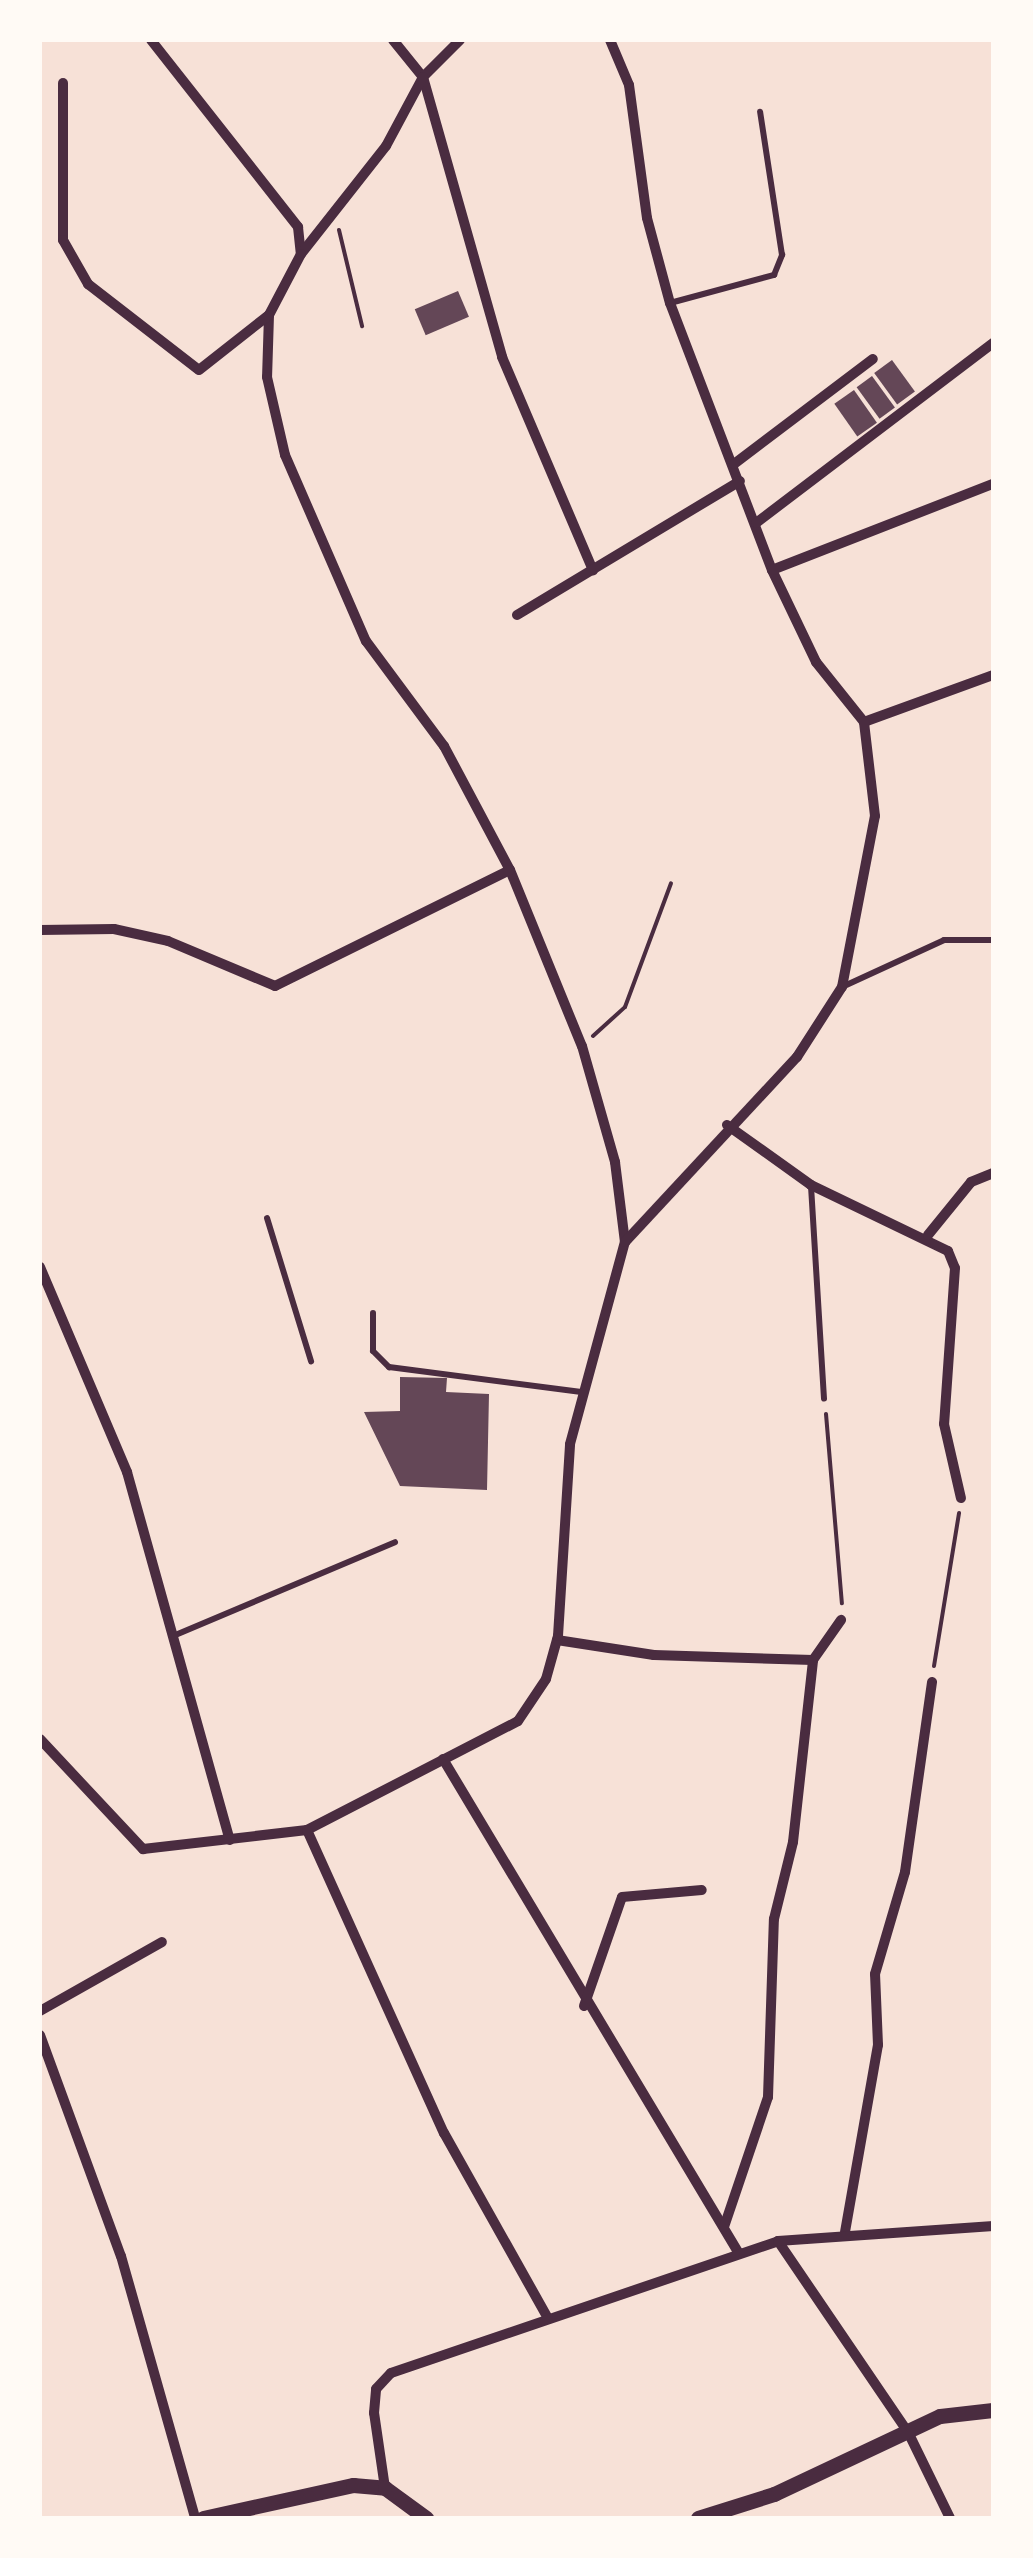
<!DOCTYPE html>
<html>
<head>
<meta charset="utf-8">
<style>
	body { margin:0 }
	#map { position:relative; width:1033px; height:2558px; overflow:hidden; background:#f7e1d7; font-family:Inter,sans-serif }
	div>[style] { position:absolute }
	.building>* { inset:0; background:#644757; transform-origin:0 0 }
	.path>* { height:4px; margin:-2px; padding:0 2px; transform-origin:2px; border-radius:2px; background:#4a2c40 }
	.service>* { height:6px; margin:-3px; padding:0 3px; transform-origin:3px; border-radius:3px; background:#4a2c40 }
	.minor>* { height:10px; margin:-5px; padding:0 5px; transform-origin:5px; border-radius:5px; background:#4a2c40 }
	.tertiary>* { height:15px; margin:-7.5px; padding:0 7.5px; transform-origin:7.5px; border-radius:7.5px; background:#4a2c40 }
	span { translate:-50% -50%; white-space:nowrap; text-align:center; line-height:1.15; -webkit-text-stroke:10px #fffaf5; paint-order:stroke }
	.frame { position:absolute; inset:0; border:42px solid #fffaf5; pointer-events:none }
</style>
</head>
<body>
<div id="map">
	<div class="building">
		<i style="left:458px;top:291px;width:28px;height:47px;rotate:67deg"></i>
		<i style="left:892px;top:360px;width:39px;height:22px;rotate:54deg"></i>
		<i style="left:872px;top:376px;width:39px;height:19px;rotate:54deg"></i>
		<i style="left:854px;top:390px;width:40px;height:24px;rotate:55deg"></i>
		<i style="clip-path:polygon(400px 1377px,447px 1378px,446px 1392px,489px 1394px,487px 1490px,400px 1486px,364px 1412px,400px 1411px)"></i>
	</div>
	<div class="path">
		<i style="left:339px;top:230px;width:99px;rotate:76.5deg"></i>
		<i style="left:593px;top:1036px;width:43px;rotate:-42.2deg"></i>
		<i style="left:625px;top:1007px;width:132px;rotate:-69.6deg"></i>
		<i style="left:826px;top:1414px;width:190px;rotate:85.2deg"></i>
		<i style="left:934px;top:1666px;width:155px;rotate:-80.7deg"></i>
	</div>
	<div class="service">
		<i style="left:670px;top:303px;width:108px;rotate:-15.1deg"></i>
		<i style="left:774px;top:275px;width:22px;rotate:-68deg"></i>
		<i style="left:782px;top:255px;width:145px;rotate:-98.7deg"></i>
		<i style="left:842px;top:987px;width:112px;rotate:-24.7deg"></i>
		<i style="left:944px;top:940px;width:49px"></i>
		<i style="left:811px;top:1186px;width:213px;rotate:86.5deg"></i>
		<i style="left:267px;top:1218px;width:150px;rotate:72.9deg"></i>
		<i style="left:373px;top:1313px;width:38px;rotate:90deg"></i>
		<i style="left:373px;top:1351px;width:23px;rotate:45deg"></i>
		<i style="left:389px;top:1367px;width:194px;rotate:7.4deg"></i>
		<i style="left:173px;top:1636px;width:241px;rotate:-22.9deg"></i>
	</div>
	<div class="minor">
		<i style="left:151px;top:40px;width:238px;rotate:51.8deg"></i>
		<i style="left:298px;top:227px;width:27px;rotate:84deg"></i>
		<i style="left:393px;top:40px;width:48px;rotate:51deg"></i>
		<i style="left:423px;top:77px;width:291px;rotate:74.2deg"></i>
		<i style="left:502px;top:357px;width:232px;rotate:66.9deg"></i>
		<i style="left:460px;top:40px;width:52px;rotate:135deg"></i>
		<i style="left:423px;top:77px;width:78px;rotate:118.2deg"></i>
		<i style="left:386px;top:146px;width:137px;rotate:128.2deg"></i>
		<i style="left:301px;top:254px;width:69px;rotate:117.7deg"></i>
		<i style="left:269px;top:315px;width:62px;rotate:91.8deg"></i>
		<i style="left:267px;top:377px;width:80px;rotate:77deg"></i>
		<i style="left:285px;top:455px;width:203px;rotate:66.5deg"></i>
		<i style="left:366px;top:641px;width:131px;rotate:53.4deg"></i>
		<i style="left:444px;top:746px;width:140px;rotate:62deg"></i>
		<i style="left:510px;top:870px;width:190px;rotate:67.8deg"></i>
		<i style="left:582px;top:1046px;width:121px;rotate:74.1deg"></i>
		<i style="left:615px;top:1162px;width:81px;rotate:82.9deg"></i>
		<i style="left:610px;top:40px;width:49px;rotate:67.1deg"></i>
		<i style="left:629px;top:85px;width:134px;rotate:82.3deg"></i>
		<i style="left:647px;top:218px;width:88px;rotate:74.9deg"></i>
		<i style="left:670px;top:303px;width:286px;rotate:69.1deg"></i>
		<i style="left:772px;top:570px;width:102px;rotate:64.4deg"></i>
		<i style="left:816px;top:662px;width:77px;rotate:51.3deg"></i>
		<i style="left:63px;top:83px;width:157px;rotate:90deg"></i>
		<i style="left:63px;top:240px;width:51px;rotate:60.4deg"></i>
		<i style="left:88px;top:284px;width:140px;rotate:37.8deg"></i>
		<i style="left:199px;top:370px;width:89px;rotate:-38.2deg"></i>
		<i style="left:734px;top:464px;width:174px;rotate:-37.1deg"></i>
		<i style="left:756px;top:523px;width:298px;rotate:-37.2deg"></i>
		<i style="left:772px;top:570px;width:237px;rotate:-21.3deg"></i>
		<i style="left:517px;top:615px;width:260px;rotate:-31deg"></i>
		<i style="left:864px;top:722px;width:137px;rotate:-20deg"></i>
		<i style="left:40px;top:930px;width:74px;rotate:-0.8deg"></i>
		<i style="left:114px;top:929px;width:55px;rotate:12.5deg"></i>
		<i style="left:168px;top:941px;width:116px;rotate:22.8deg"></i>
		<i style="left:275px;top:986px;width:262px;rotate:-26.3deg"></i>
		<i style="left:727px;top:1125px;width:103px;rotate:35.5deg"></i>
		<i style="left:811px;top:1185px;width:152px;rotate:25.7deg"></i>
		<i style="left:948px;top:1251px;width:18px;rotate:68deg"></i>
		<i style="left:955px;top:1268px;width:156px;rotate:94deg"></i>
		<i style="left:944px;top:1424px;width:76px;rotate:77.1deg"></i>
		<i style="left:928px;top:1235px;width:68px;rotate:-50.9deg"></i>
		<i style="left:971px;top:1182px;width:24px;rotate:-22deg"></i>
		<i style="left:40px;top:1267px;width:223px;rotate:67deg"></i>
		<i style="left:127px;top:1472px;width:382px;rotate:74.4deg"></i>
		<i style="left:557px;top:1640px;width:98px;rotate:8.8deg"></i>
		<i style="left:654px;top:1655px;width:159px;rotate:1.8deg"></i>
		<i style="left:40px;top:1739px;width:151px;rotate:46.9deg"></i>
		<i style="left:143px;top:1849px;width:165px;rotate:-6.6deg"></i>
		<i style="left:307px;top:1830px;width:237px;rotate:-27.3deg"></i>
		<i style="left:518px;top:1721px;width:50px;rotate:-56.3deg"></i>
		<i style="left:546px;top:1679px;width:45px;rotate:-74.4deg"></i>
		<i style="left:558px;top:1636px;width:192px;rotate:-86.4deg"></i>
		<i style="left:570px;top:1444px;width:209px;rotate:-74.8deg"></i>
		<i style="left:625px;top:1242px;width:253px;rotate:-47.1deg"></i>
		<i style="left:797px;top:1057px;width:83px;rotate:-57.3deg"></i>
		<i style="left:842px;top:987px;width:174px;rotate:-79.1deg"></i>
		<i style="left:875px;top:816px;width:95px;rotate:-96.7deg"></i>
		<i style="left:443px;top:1759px;width:575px;rotate:59.1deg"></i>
		<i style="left:307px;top:1830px;width:333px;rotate:65.7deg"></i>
		<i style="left:444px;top:2133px;width:212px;rotate:60.7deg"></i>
		<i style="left:584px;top:2006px;width:115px;rotate:-70.8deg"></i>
		<i style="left:622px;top:1897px;width:80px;rotate:-5deg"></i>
		<i style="left:40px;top:2011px;width:140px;rotate:-29.5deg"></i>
		<i style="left:40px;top:2035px;width:235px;rotate:69.9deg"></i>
		<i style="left:121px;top:2256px;width:272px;rotate:74.2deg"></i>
		<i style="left:724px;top:2227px;width:137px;rotate:-71.3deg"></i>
		<i style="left:768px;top:2097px;width:178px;rotate:-88.1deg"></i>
		<i style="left:774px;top:1919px;width:79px;rotate:-76.1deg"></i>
		<i style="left:793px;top:1842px;width:183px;rotate:-83.7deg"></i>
		<i style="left:813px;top:1660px;width:49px;rotate:-55deg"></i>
		<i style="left:845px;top:2232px;width:190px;rotate:-80deg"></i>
		<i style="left:878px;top:2045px;width:71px;rotate:-92.4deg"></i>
		<i style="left:875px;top:1974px;width:106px;rotate:-73.6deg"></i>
		<i style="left:905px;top:1872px;width:192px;rotate:-81.9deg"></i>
		<i style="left:778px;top:2241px;width:231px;rotate:55.8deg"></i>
		<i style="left:908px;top:2432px;width:96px;rotate:64deg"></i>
		<i style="left:385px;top:2488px;width:76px;rotate:-98.3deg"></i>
		<i style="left:374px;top:2413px;width:24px;rotate:-85deg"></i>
		<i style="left:376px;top:2389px;width:22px;rotate:-47deg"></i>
		<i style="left:391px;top:2373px;width:409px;rotate:-18.8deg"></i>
		<i style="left:778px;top:2241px;width:216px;rotate:-4deg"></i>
	</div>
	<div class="tertiary">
		<i style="left:203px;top:2518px;width:154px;rotate:-12.4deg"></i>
		<i style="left:353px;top:2485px;width:32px;rotate:5deg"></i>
		<i style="left:385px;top:2488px;width:51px;rotate:36.2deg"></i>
		<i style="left:698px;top:2518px;width:80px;rotate:-17.5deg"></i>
		<i style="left:774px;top:2494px;width:183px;rotate:-25.2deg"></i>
		<i style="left:940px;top:2416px;width:53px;rotate:-6.5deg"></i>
	</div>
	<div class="frame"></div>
</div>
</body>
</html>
